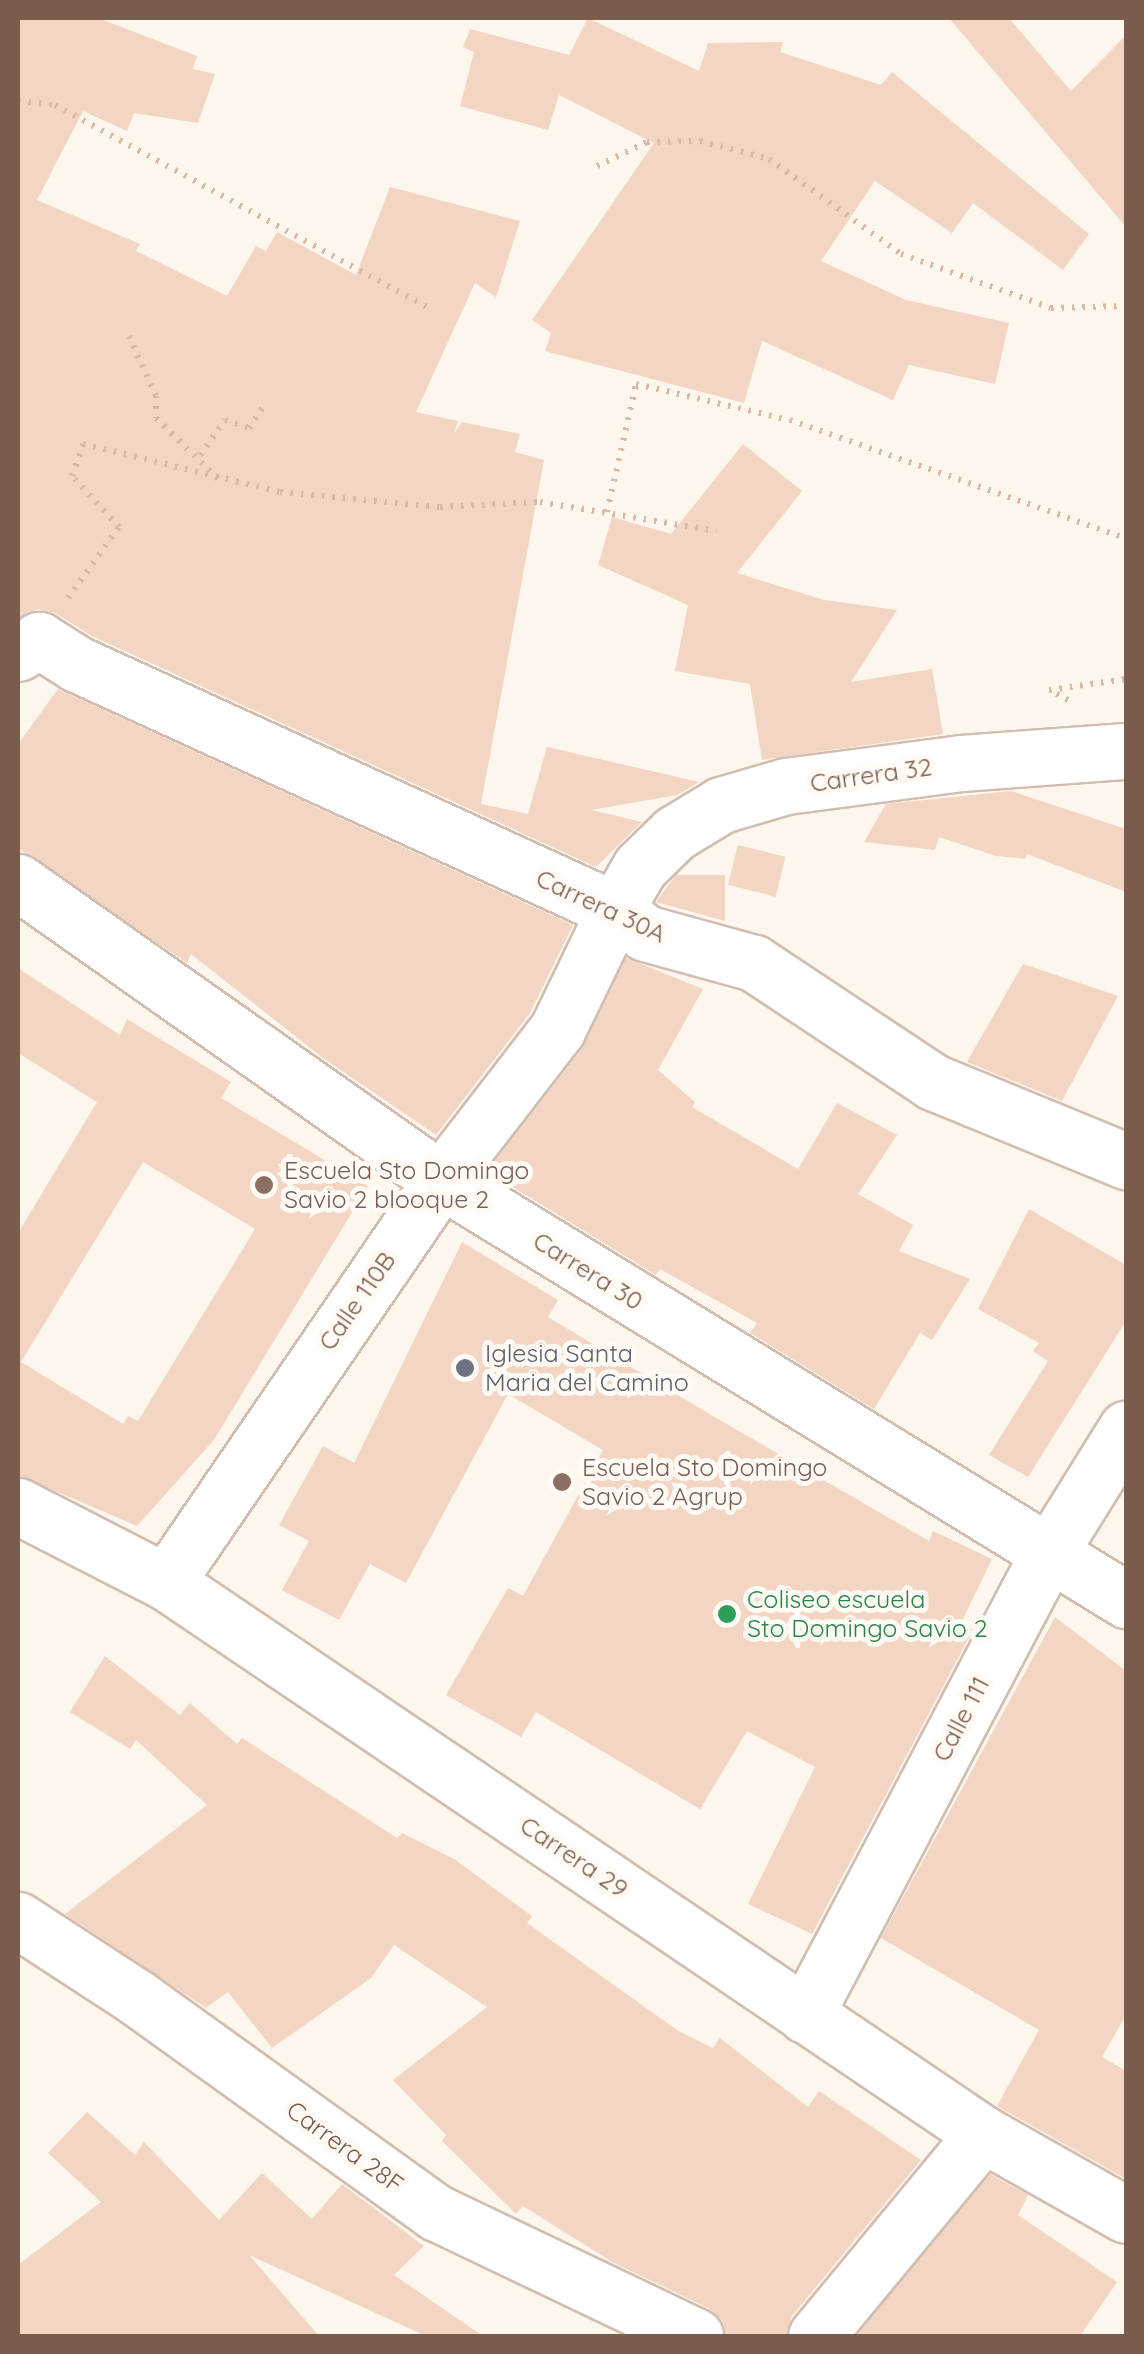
<!DOCTYPE html>
<html>
<head>
<meta charset="utf-8">
<style>
	body { margin:0 }
	#map { position:relative; width:1144px; height:2354px; overflow:hidden; background:#fdf6ec; font-family:Quicksand,sans-serif }
	div>[style] { position:absolute }
	.building>* { inset:0; background:#f3d5c3; transform-origin:0 0 }
	.path>* { height:6px; margin-top:-3px; transform-origin:0; background:repeating-linear-gradient(90deg,#d9b8a5 0 2.5px,transparent 0 10.5px) }
	.roads { filter:drop-shadow(2px 0 #d1beb0) drop-shadow(-2px 0 #d1beb0) drop-shadow(0 2px #d1beb0) drop-shadow(0 -2px #d1beb0) }
	.minor>* { height:55px; margin:-27.5px; padding:0 27.5px; transform-origin:27.5px; border-radius:27.5px; background:#fff }
	.dots>* { width:28px; height:28px; translate:-50% -50%; box-sizing:border-box; border:5px solid #fffaf3; border-radius:50% }
	span { translate:-50% -50%; white-space:nowrap; text-align:center; line-height:1.15; -webkit-text-stroke:10px #fffaf3; paint-order:stroke }
	.street-label { font-size:25px; color:#7a5c4d }
	.education-label { font-size:25px; color:#785e54 }
	.left { translate:0 -50%; text-align:left }
	.worship-label { font-size:25px; color:#5b616d }
	.leisure-label { font-size:25px; color:#27864d }
	.frame { position:absolute; inset:0; border:20px solid #7a5c4d; pointer-events:none }
</style>
</head>
<body>
<div id="map">
	<div class="building">
		<i style="clip-path:polygon(18px 18px,98px 18px,197px 56px,193px 69px,215px 74px,198px 123px,134px 113px,127px 131px,83px 111px,37px 200px,140px 244px,136px 251px,227px 296px,256px 246px,266px 251px,277px 232px,356px 275px,390px 187px,520px 221px,496px 297px,475px 283px,416px 412px,458px 421px,454px 433px,462px 422px,520px 434px,515px 452px,544px 460px,481px 804px,528px 814px,547px 747px,699px 782px,677px 795px,591px 810px,642px 822px,596px 867px,92px 636px,55px 613px,38px 609px,18px 617px)"></i>
		<i style="clip-path:polygon(588px 18px,699px 71px,708px 43px,783px 42px,780px 52px,881px 85px,892px 72px,1089px 234px,1063px 270px,973px 203px,952px 233px,875px 181px,821px 261px,906px 300px,1009px 323px,995px 384px,909px 365px,893px 400px,762px 341px,744px 403px,545px 351px,551px 333px,532px 320px,654px 143px,559px 95px,548px 130px,460px 106px,474px 52px,463px 47px,470px 29px,569px 55px)"></i>
		<i style="clip-path:polygon(949px 18px,1009px 18px,1071px 91px,1126px 35px,1126px 227px)"></i>
		<i style="clip-path:polygon(743px 444px,802px 491px,737px 573px,824px 600px,897px 610px,851px 682px,932px 669px,943px 734px,762px 760px,750px 684px,675px 671px,688px 605px,598px 565px,612px 517px,671px 534px)"></i>
		<i style="clip-path:polygon(58px 689px,573px 925px,530px 1013px,436px 1135px,323px 1058px,191px 954px,187px 963px,18px 848px,18px 744px)"></i>
		<i style="clip-path:polygon(1011px 791px,1126px 829px,1126px 892px,1027px 854px,1025px 859px,996px 856px,939px 837px,935px 850px,864px 842px,886px 804px)"></i>
		<i style="left:738px;top:845px;width:49px;height:41px;rotate:14deg"></i>
		<i style="clip-path:polygon(676px 875px,725px 875px,725px 921px,656px 902px)"></i>
		<i style="clip-path:polygon(626px 958px,703px 989px,658px 1070px,695px 1102px,692px 1107px,798px 1169px,837px 1103px,897px 1135px,858px 1194px,913px 1225px,899px 1251px,970px 1279px,932px 1340px,920px 1333px,874px 1409px,750px 1333px,757px 1323px,660px 1269px,656px 1275px,487px 1171px,582px 1049px)"></i>
		<i style="clip-path:polygon(1023px 964px,1118px 996px,1062px 1101px,967px 1062px)"></i>
		<i style="clip-path:polygon(evenodd,18px 968px,120px 1035px,127px 1019px,231px 1082px,221px 1098px,368px 1186px,214px 1440px,137px 1526px,18px 1475px,18px 1233px,97px 1102px,18px 1053px,18px 968px,143px 1162px,255px 1229px,138px 1421px,128px 1416px,123px 1424px,21px 1362px,143px 1162px)"></i>
		<i style="clip-path:polygon(1029px 1209px,1126px 1265px,1126px 1321px,1028px 1477px,989px 1455px,1048px 1361px,1033px 1351px,1039px 1343px,978px 1309px)"></i>
		<i style="clip-path:polygon(462px 1242px,558px 1300px,548px 1317px,706px 1412px,929px 1541px,933px 1531px,992px 1559px,961px 1623px,973px 1630px,812px 1934px,748px 1904px,815px 1767px,747px 1731px,700px 1809px,536px 1712px,521px 1737px,446px 1695px,508px 1588px,523px 1596px,603px 1450px,508px 1394px,406px 1583px,370px 1564px,339px 1620px,282px 1590px,309px 1541px,279px 1525px,323px 1446px,354px 1463px)"></i>
		<i style="clip-path:polygon(1055px 1617px,1126px 1671px,1126px 2015px,1102px 2057px,1126px 2071px,1126px 2179px,997px 2106px,1039px 2030px,881px 1938px)"></i>
		<i style="clip-path:polygon(105px 1656px,180px 1715px,190px 1703px,237px 1744px,242px 1738px,397px 1838px,402px 1833px,454px 1859px,532px 1916px,527px 1923px,677px 2030px,713px 2048px,720px 2038px,808px 2107px,819px 2091px,921px 2160px,792px 2316px,786px 2336px,726px 2336px,723px 2321px,708px 2308px,612px 2262px,523px 2206px,516px 2214px,442px 2141px,446px 2135px,393px 2080px,487px 2007px,394px 1945px,371px 1978px,272px 2048px,228px 1992px,206px 2008px,65px 1914px,207px 1805px,136px 1740px,130px 1749px,70px 1712px)"></i>
		<i style="clip-path:polygon(87px 2112px,135px 2155px,144px 2142px,219px 2220px,262px 2173px,312px 2219px,342px 2184px,424px 2246px,394px 2275px,483px 2336px,426px 2336px,249px 2255px,319px 2336px,18px 2336px,18px 2265px,101px 2202px,48px 2153px)"></i>
		<i style="clip-path:polygon(990px 2174px,1028px 2195px,1018px 2215px,1117px 2282px,1080px 2336px,856px 2336px)"></i>
	</div>
	<div class="path">
		<i style="left:18px;top:101px;width:37px;rotate:6deg"></i>
		<i style="left:55px;top:105px;width:430px;rotate:28.5deg"></i>
		<i style="left:597px;top:166px;width:55px;rotate:-25.6deg"></i>
		<i style="left:647px;top:142px;width:53px;rotate:-1.1deg"></i>
		<i style="left:700px;top:141px;width:71px;rotate:14.6deg"></i>
		<i style="left:769px;top:159px;width:163px;rotate:35.7deg"></i>
		<i style="left:901px;top:254px;width:159px;rotate:19.8deg"></i>
		<i style="left:1051px;top:308px;width:75px;rotate:-1.5deg"></i>
		<i style="left:129px;top:336px;width:66px;rotate:65.8deg"></i>
		<i style="left:156px;top:396px;width:22px;rotate:90deg"></i>
		<i style="left:156px;top:418px;width:87px;rotate:44.5deg"></i>
		<i style="left:200px;top:455px;width:43px;rotate:-54.5deg"></i>
		<i style="left:225px;top:420px;width:25px;rotate:18deg"></i>
		<i style="left:249px;top:428px;width:25px;rotate:-56deg"></i>
		<i style="left:607px;top:512px;width:131px;rotate:-77.2deg"></i>
		<i style="left:636px;top:384px;width:158px;rotate:13.2deg"></i>
		<i style="left:790px;top:420px;width:356px;rotate:19.4deg"></i>
		<i style="left:68px;top:598px;width:87px;rotate:-54.3deg"></i>
		<i style="left:119px;top:527px;width:69px;rotate:-132.7deg"></i>
		<i style="left:72px;top:476px;width:34px;rotate:-71deg"></i>
		<i style="left:83px;top:444px;width:203px;rotate:13.7deg"></i>
		<i style="left:280px;top:492px;width:161px;rotate:5.4deg"></i>
		<i style="left:440px;top:507px;width:100px;rotate:-2.9deg"></i>
		<i style="left:540px;top:502px;width:179px;rotate:9.3deg"></i>
		<i style="left:1068px;top:700px;width:21px;rotate:-152deg"></i>
		<i style="left:1049px;top:690px;width:78px;rotate:-8.1deg"></i>
	</div>
	<div class="roads">
		<div class="minor">
			<i style="left:18px;top:653px;width:25px;rotate:-32deg"></i>
			<i style="left:39px;top:640px;width:45px;rotate:32.3deg"></i>
			<i style="left:77px;top:664px;width:592px;rotate:24.57deg"></i>
			<i style="left:615px;top:910px;width:38px;rotate:37deg"></i>
			<i style="left:645px;top:933px;width:113px;rotate:15.4deg"></i>
			<i style="left:754px;top:963px;width:215px;rotate:33.6deg"></i>
			<i style="left:933px;top:1082px;width:209px;rotate:22.3deg"></i>
			<i style="left:18px;top:882px;width:517px;rotate:35.16deg"></i>
			<i style="left:441px;top:1180px;width:804px;rotate:31.51deg"></i>
			<i style="left:18px;top:1506px;width:166px;rotate:27.2deg"></i>
			<i style="left:166px;top:1582px;width:986px;rotate:34.04deg"></i>
			<i style="left:983px;top:2134px;width:164px;rotate:29.5deg"></i>
			<i style="left:166px;top:1582px;width:487px;rotate:-55.6deg"></i>
			<i style="left:441px;top:1180px;width:190px;rotate:-52.3deg"></i>
			<i style="left:557px;top:1030px;width:133px;rotate:-64.2deg"></i>
			<i style="left:615px;top:910px;width:50px;rotate:-59.8deg"></i>
			<i style="left:640px;top:867px;width:49px;rotate:-44.2deg"></i>
			<i style="left:675px;top:833px;width:54px;rotate:-31.3deg"></i>
			<i style="left:721px;top:805px;width:68px;rotate:-16.3deg"></i>
			<i style="left:786px;top:786px;width:177px;rotate:-7.5deg"></i>
			<i style="left:961px;top:763px;width:165px;rotate:-4.2deg"></i>
			<i style="left:18px;top:1920px;width:141px;rotate:33.1deg"></i>
			<i style="left:136px;top:1997px;width:370px;rotate:35.7deg"></i>
			<i style="left:437px;top:2213px;width:286px;rotate:25.5deg"></i>
			<i style="left:805px;top:2015px;width:519px;rotate:-62.2deg"></i>
			<i style="left:1047px;top:1556px;width:150px;rotate:-58.1deg"></i>
			<i style="left:816px;top:2336px;width:262px;rotate:-50.4deg"></i>
		</div>
	</div>
	<div class="dots">
		<i style="left:264px;top:1185px;background:#8d6e63"></i>
		<i style="left:465px;top:1368px;background:#6b7280"></i>
		<i style="left:562px;top:1482px;background:#8d6e63"></i>
		<i style="left:727px;top:1614px;background:#2e9e5b"></i>
	</div>
	<div class="street-label">
		<span style="left:871px;top:775px;rotate:-8deg">Carrera 32</span>
		<span style="left:601px;top:906px;rotate:25deg">Carrera 30A</span>
		<span style="left:588px;top:1271px;rotate:32deg">Carrera 30</span>
		<span style="left:357px;top:1301px;rotate:-55deg">Calle 110B</span>
		<span style="left:961px;top:1719px;rotate:-62deg">Calle 111</span>
		<span style="left:574px;top:1857px;rotate:34deg">Carrera 29</span>
		<span style="left:345px;top:2147px;rotate:36deg">Carrera 28F</span>
	</div>
	<div class="education-label">
		<span class="left" style="left:284px;top:1185px">Escuela Sto Domingo<br>Savio 2 blooque 2</span>
		<span class="left" style="left:582px;top:1482px">Escuela Sto Domingo<br>Savio 2 Agrup</span>
	</div>
	<div class="worship-label">
		<span class="left" style="left:485px;top:1368px">Iglesia Santa<br>Maria del Camino</span>
	</div>
	<div class="leisure-label">
		<span class="left" style="left:747px;top:1614px">Coliseo escuela<br>Sto Domingo Savio 2</span>
	</div>
	<div class="frame"></div>
</div>
</body>
</html>
